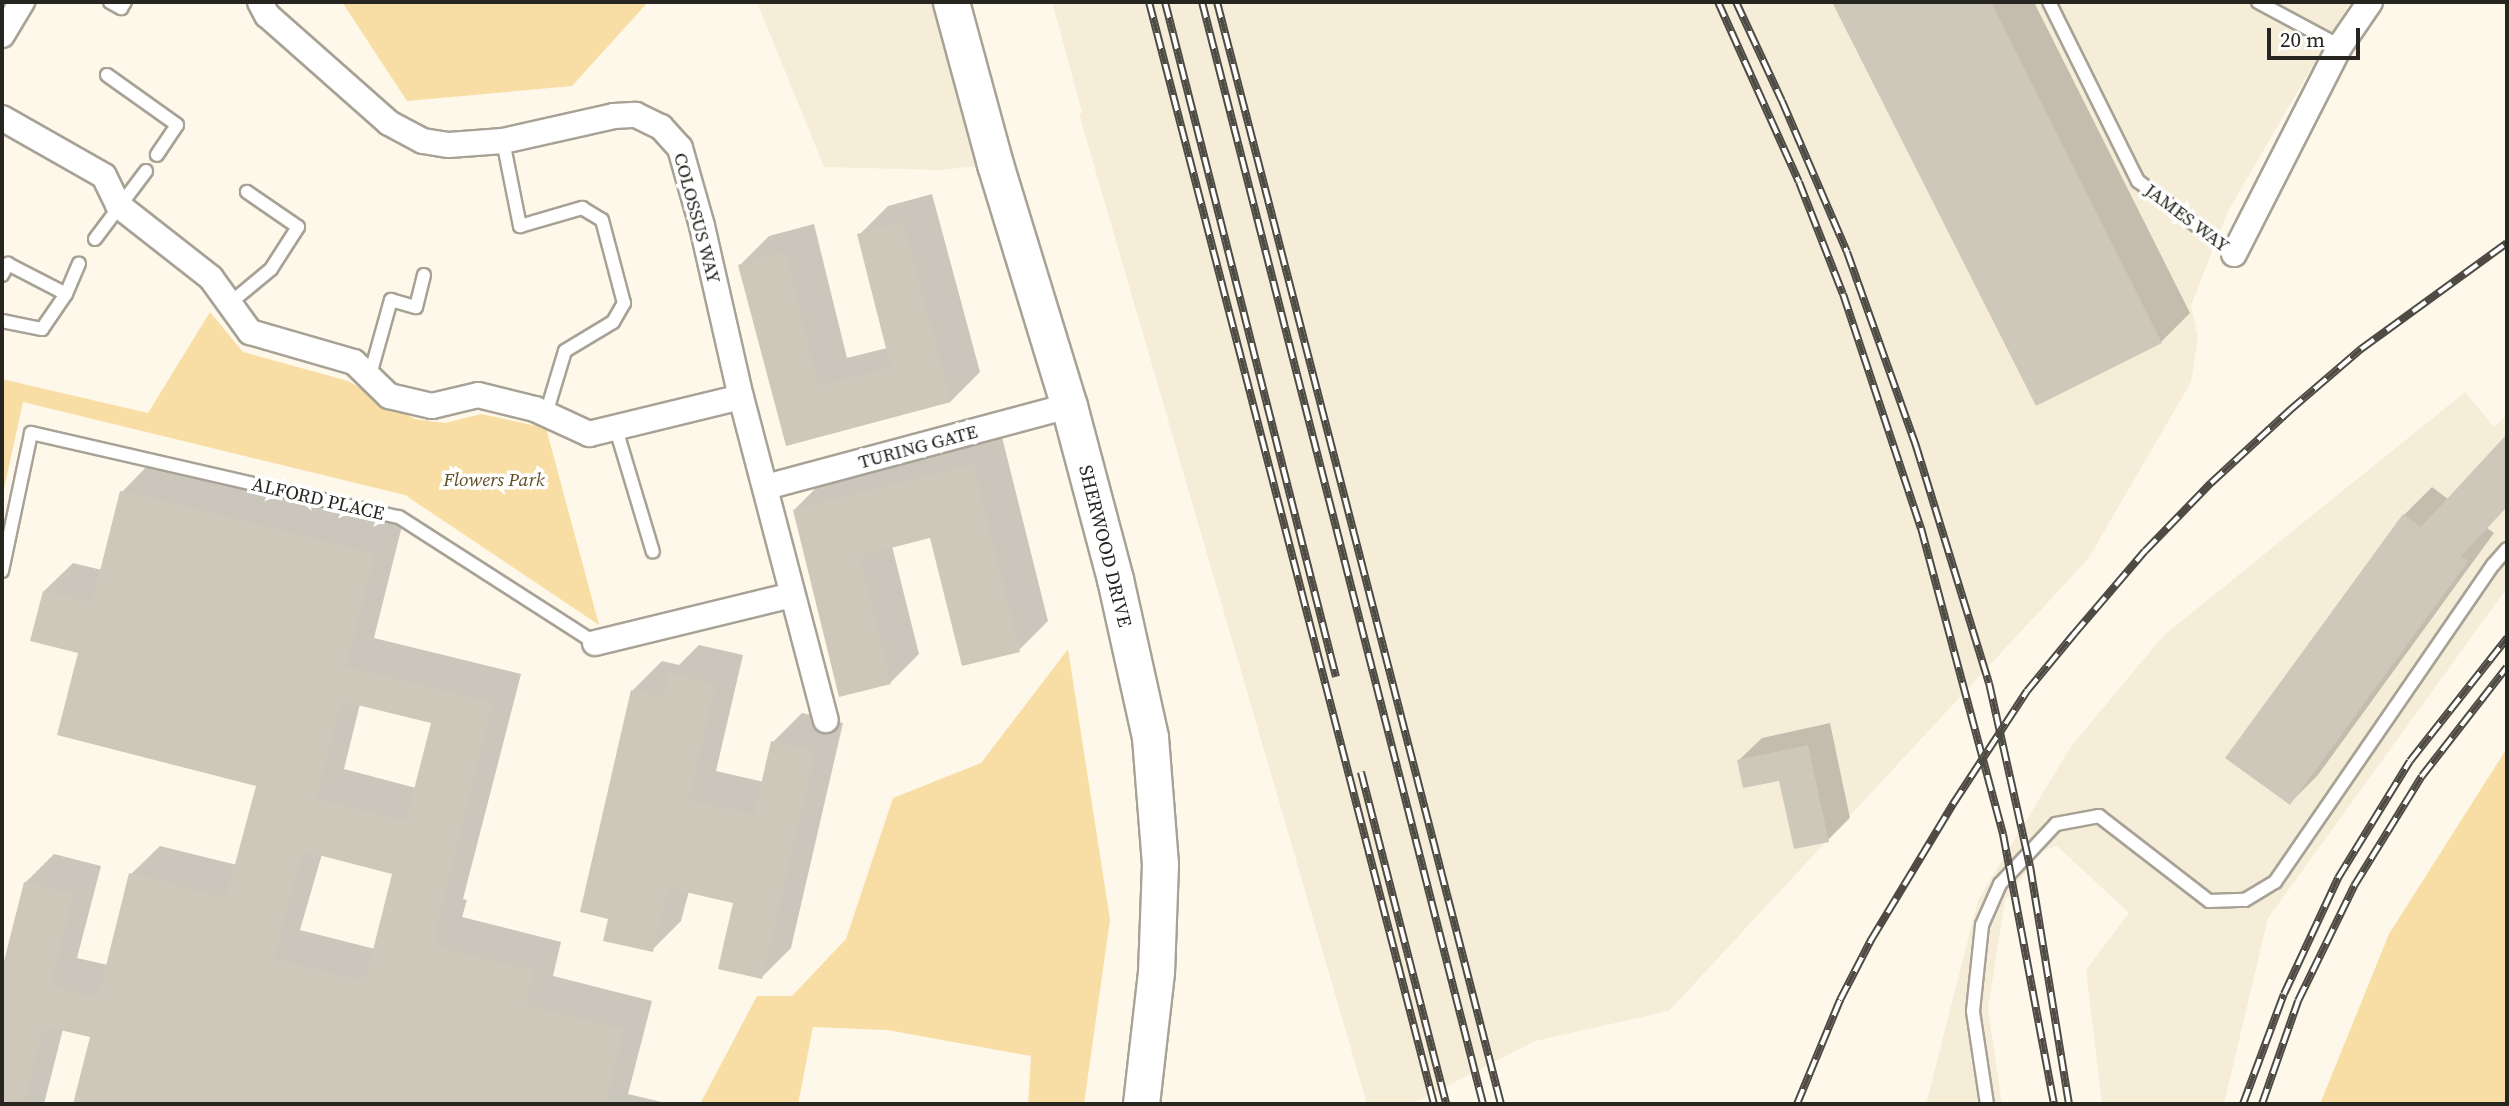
<!DOCTYPE html>
<html>
<head>
<meta charset="utf-8">
<style>
	body { margin:0 }
	#map { position:relative; width:2509px; height:1106px; overflow:hidden; background:#fef8ea; font-family:"Source Serif 4",serif }
	div>[style] { position:absolute }
	.built>* { inset:0; background:#f6edd9 }
	.green>* { inset:0; background:#f8dea5 }
	.shadow>* { inset:0; background:#0003 }
	.building>* { inset:0; background:#cec8bb }
	.roads { filter:drop-shadow(2px 0 #a8a296) drop-shadow(-2px 0 #a8a296) drop-shadow(0 2px #a8a296) drop-shadow(0 -2px #a8a296) }
	.lane>* { height:12px; margin:-6px; padding:0 6px; transform-origin:6px; border-radius:6px; background:#fff }
	.street>* { height:24px; margin:-12px; padding:0 12px; transform-origin:12px; border-radius:12px; background:#fff }
	.secondary>* { height:35px; margin:-17.5px; padding:0 17.5px; transform-origin:17.5px; border-radius:17.5px; background:#fff }
	.rail>* { height:8px; margin-top:-4px; transform-origin:0; background:repeating-linear-gradient(90deg,#fff 0 16px,#4d4b44 0 32px); box-sizing:border-box; border-block:2px solid #4d4b44 }
	span { translate:-50% -50%; white-space:nowrap; text-align:center; line-height:1.15; -webkit-text-stroke:7px #fff; paint-order:stroke }
	.street-label { font-size:19px; color:#272520 }
	.park-label { font-size:19px; color:#604e25; font-style:italic }
	.frame { position:absolute; inset:0; border:4px solid #272520; pointer-events:none }
	.scale { position:absolute; left:2267px; top:28px; width:93px; height:32px; box-sizing:border-box; border:4px solid #272520; border-top:0; padding-left:9px; font-size:21px; line-height:24px; white-space:nowrap; color:#272520; -webkit-text-stroke:5px #fff; paint-order:stroke }
</style>
</head>
<body>
<div id="map">
	<div class="built">
		<i style="clip-path:polygon(757px 2px,951px 2px,995px 164px,941px 170px,824px 167px)"></i>
		<i style="clip-path:polygon(1052px 2px,2350px 2px,2227px 213px,2191px 306px,2198px 337px,2191px 382px,2088px 559px,1669px 1011px,1535px 1041px,1412px 1104px,1367px 1104px,1079px 114px,1082px 112px)"></i>
		<i style="clip-path:polygon(2465px 392px,2494px 427px,2507px 415px,2507px 588px,2268px 918px,2224px 1104px,2102px 1104px,2086px 970px,2129px 913px,2057px 846px,2041px 851px,2005px 901px,1988px 1008px,2002px 1104px,1926px 1104px,1978px 900px,2072px 745px,2164px 635px)"></i>
	</div>
	<div class="green">
		<i style="clip-path:polygon(342px 2px,648px 2px,572px 86px,407px 101px)"></i>
		<i style="clip-path:polygon(210px 312px,243px 352px,348px 381px,415px 419px,445px 423px,481px 414px,546px 428px,599px 625px,405px 495px,23px 402px,2px 498px,2px 379px,148px 413px)"></i>
		<i style="clip-path:polygon(1068px 649px,1110px 920px,1084px 1104px,1028px 1104px,1031px 1056px,887px 1030px,813px 1027px,798px 1104px,700px 1104px,757px 996px,792px 996px,846px 939px,893px 798px,981px 763px)"></i>
		<i style="clip-path:polygon(2507px 748px,2507px 1104px,2320px 1104px,2389px 934px)"></i>
	</div>
	<div class="shadow">
		<i style="clip-path:polygon(1834px 2px,2034px 2px,2190px 313px,2161px 342px,2037px 403px)"></i>
		<i style="clip-path:polygon(932px 194px,980px 372px,951px 401px,787px 444px,740px 265px,769px 236px,814px 224px,847px 358px,887px 348px,859px 235px,888px 206px)"></i>
		<i style="clip-path:polygon(1002px 437px,1048px 621px,1019px 650px,931px 536px,892px 546px,919px 654px,890px 683px,794px 510px,823px 481px)"></i>
		<i style="clip-path:polygon(2507px 437px,2507px 506px,2487px 528px,2494px 533px,2318px 775px,2290px 803px,2227px 757px,2404px 515px,2432px 487px,2448px 499px)"></i>
		<i style="clip-path:polygon(evenodd,150px 463px,402px 526px,374px 638px,521px 674px,463px 899px,467px 900px,462px 917px,561px 942px,553px 976px,652px 1001px,628px 1094px,670px 1104px,75px 1104px,92px 1036px,63px 1029px,44px 1104px,2px 1104px,2px 976px,25px 883px,54px 854px,101px 866px,77px 958px,108px 965px,131px 874px,160px 846px,237px 865px,258px 785px,80px 651px,44px 591px,73px 563px,102px 570px,122px 492px,150px 463px,360px 704px,433px 722px,416px 788px,344px 769px,360px 704px,150px 463px,322px 854px,394px 872px,375px 949px,300px 930px,322px 854px)"></i>
		<i style="clip-path:polygon(699px 645px,743px 655px,716px 771px,764px 782px,773px 742px,802px 713px,843px 723px,791px 948px,762px 977px,735px 902px,689px 891px,681px 921px,652px 950px,610px 917px,582px 910px,633px 690px,662px 661px,679px 665px)"></i>
		<i style="clip-path:polygon(1830px 723px,1850px 818px,1828px 840px,1780px 779px,1739px 760px,1762px 738px)"></i>
	</div>
	<div class="building">
		<i style="clip-path:polygon(1832px 2px,1991px 2px,2162px 343px,2036px 406px)"></i>
		<i style="clip-path:polygon(903px 222px,951px 402px,786px 446px,738px 265px,785px 252px,818px 386px,891px 368px,857px 234px)"></i>
		<i style="clip-path:polygon(2507px 434px,2507px 507px,2461px 556px,2468px 561px,2290px 805px,2225px 758px,2403px 514px,2421px 527px)"></i>
		<i style="clip-path:polygon(973px 464px,1020px 652px,962px 666px,930px 538px,859px 556px,891px 684px,839px 697px,793px 510px)"></i>
		<i style="clip-path:polygon(evenodd,120px 491px,375px 554px,346px 667px,493px 702px,436px 927px,439px 928px,435px 946px,534px 971px,525px 1005px,624px 1029px,605px 1104px,73px 1104px,90px 1037px,43px 1026px,24px 1104px,2px 1104px,2px 969px,24px 882px,73px 894px,50px 986px,98px 998px,129px 873px,226px 898px,256px 786px,57px 735px,78px 653px,30px 641px,43px 591px,92px 603px,120px 491px,341px 701px,431px 723px,406px 821px,316px 798px,341px 701px,120px 491px,303px 851px,392px 874px,365px 982px,273px 959px,303px 851px)"></i>
		<i style="clip-path:polygon(668px 673px,716px 684px,688px 800px,754px 815px,771px 741px,815px 752px,762px 979px,718px 969px,733px 903px,668px 888px,653px 952px,603px 941px,608px 919px,580px 912px,631px 690px,663px 697px)"></i>
		<i style="clip-path:polygon(1808px 745px,1829px 842px,1794px 849px,1779px 781px,1743px 788px,1737px 760px)"></i>
	</div>
	<div class="roads">
		<div class="lane">
			<i style="left:110px;top:2px;width:13px;rotate:29deg"></i>
			<i style="left:121px;top:8px;width:7px;rotate:-56deg"></i>
			<i style="left:2049px;top:2px;width:200px;rotate:63.6deg"></i>
			<i style="left:2138px;top:181px;width:121px;rotate:37.2deg"></i>
			<i style="left:2258px;top:2px;width:93px;rotate:28.2deg"></i>
			<i style="left:107px;top:75px;width:86px;rotate:35.5deg"></i>
			<i style="left:177px;top:125px;width:36px;rotate:124deg"></i>
			<i style="left:503px;top:141px;width:87px;rotate:78.7deg"></i>
			<i style="left:520px;top:226px;width:65px;rotate:-16.2deg"></i>
			<i style="left:582px;top:208px;width:23px;rotate:31deg"></i>
			<i style="left:602px;top:220px;width:86px;rotate:75.2deg"></i>
			<i style="left:624px;top:303px;width:22px;rotate:120deg"></i>
			<i style="left:613px;top:322px;width:56px;rotate:148.9deg"></i>
			<i style="left:565px;top:351px;width:66px;rotate:106.8deg"></i>
			<i style="left:95px;top:239px;width:85px;rotate:-53.1deg"></i>
			<i style="left:2px;top:275px;width:13px;rotate:-61deg"></i>
			<i style="left:8px;top:264px;width:65px;rotate:27.3deg"></i>
			<i style="left:229px;top:304px;width:55px;rotate:-39.8deg"></i>
			<i style="left:271px;top:269px;width:50px;rotate:-57.3deg"></i>
			<i style="left:298px;top:227px;width:62px;rotate:-145.5deg"></i>
			<i style="left:2px;top:321px;width:41px;rotate:11.3deg"></i>
			<i style="left:42px;top:329px;width:42px;rotate:-55.6deg"></i>
			<i style="left:66px;top:294px;width:33px;rotate:-67deg"></i>
			<i style="left:370px;top:375px;width:78px;rotate:-74.4deg"></i>
			<i style="left:391px;top:300px;width:26px;rotate:16deg"></i>
			<i style="left:416px;top:307px;width:33px;rotate:-76deg"></i>
			<i style="left:616px;top:429px;width:128px;rotate:73.3deg"></i>
			<i style="left:2px;top:571px;width:141px;rotate:-78.1deg"></i>
			<i style="left:31px;top:433px;width:377px;rotate:12.9deg"></i>
			<i style="left:399px;top:517px;width:233px;rotate:32.7deg"></i>
			<i style="left:1987px;top:1104px;width:94px;rotate:-98.6deg"></i>
			<i style="left:1973px;top:1011px;width:86px;rotate:-84deg"></i>
			<i style="left:1982px;top:925px;width:45px;rotate:-66.3deg"></i>
			<i style="left:2000px;top:884px;width:82px;rotate:-47deg"></i>
			<i style="left:2056px;top:824px;width:44px;rotate:-10.5deg"></i>
			<i style="left:2099px;top:816px;width:139px;rotate:37.7deg"></i>
			<i style="left:2209px;top:901px;width:36px;rotate:-2deg"></i>
			<i style="left:2245px;top:900px;width:35px;rotate:-31deg"></i>
			<i style="left:2275px;top:882px;width:385px;rotate:-55.5deg"></i>
			<i style="left:2493px;top:565px;width:21px;rotate:-49deg"></i>
		</div>
		<div class="street">
			<i style="left:260px;top:2px;width:15px;rotate:62deg"></i>
			<i style="left:267px;top:15px;width:163px;rotate:41.5deg"></i>
			<i style="left:389px;top:123px;width:38px;rotate:28deg"></i>
			<i style="left:423px;top:141px;width:26px;rotate:9deg"></i>
			<i style="left:449px;top:145px;width:54px;rotate:-4.2deg"></i>
			<i style="left:503px;top:141px;width:114px;rotate:-12.7deg"></i>
			<i style="left:614px;top:116px;width:22px;rotate:-3deg"></i>
			<i style="left:636px;top:115px;width:28px;rotate:26deg"></i>
			<i style="left:661px;top:127px;width:28px;rotate:48deg"></i>
			<i style="left:680px;top:148px;width:81px;rotate:74.2deg"></i>
			<i style="left:702px;top:226px;width:175px;rotate:77.2deg"></i>
			<i style="left:741px;top:397px;width:334px;rotate:75.3deg"></i>
			<i style="left:2px;top:35px;width:39px;rotate:-59deg"></i>
			<i style="left:2px;top:118px;width:117px;rotate:29.6deg"></i>
			<i style="left:104px;top:176px;width:32px;rotate:64deg"></i>
			<i style="left:118px;top:205px;width:118px;rotate:38.1deg"></i>
			<i style="left:211px;top:278px;width:67px;rotate:54.2deg"></i>
			<i style="left:250px;top:332px;width:108px;rotate:16.1deg"></i>
			<i style="left:354px;top:362px;width:49px;rotate:44.2deg"></i>
			<i style="left:389px;top:396px;width:44px;rotate:13.1deg"></i>
			<i style="left:432px;top:406px;width:47px;rotate:-13.4deg"></i>
			<i style="left:478px;top:395px;width:59px;rotate:13.8deg"></i>
			<i style="left:535px;top:409px;width:60px;rotate:24.8deg"></i>
			<i style="left:589px;top:434px;width:156px;rotate:-13.7deg"></i>
			<i style="left:2234px;top:254px;width:233px;rotate:-63deg"></i>
			<i style="left:2340px;top:46px;width:53px;rotate:-55.7deg"></i>
			<i style="left:766px;top:487px;width:314px;rotate:-15deg"></i>
			<i style="left:595px;top:643px;width:203px;rotate:-13.7deg"></i>
		</div>
		<div class="secondary">
			<i style="left:951px;top:2px;width:168px;rotate:74.8deg"></i>
			<i style="left:995px;top:164px;width:253px;rotate:73deg"></i>
			<i style="left:1069px;top:406px;width:179px;rotate:75.1deg"></i>
			<i style="left:1115px;top:579px;width:162px;rotate:77.5deg"></i>
			<i style="left:1150px;top:737px;width:127px;rotate:85.5deg"></i>
			<i style="left:1160px;top:864px;width:108px;rotate:92.1deg"></i>
			<i style="left:1156px;top:972px;width:133px;rotate:96.5deg"></i>
		</div>
	</div>
	<div class="rail">
		<i style="left:1149px;top:2px;width:1138px;rotate:75.5deg"></i>
		<i style="left:1165px;top:2px;width:696px;rotate:75.78deg"></i>
		<i style="left:1202px;top:2px;width:1137px;rotate:75.69deg"></i>
		<i style="left:1217px;top:2px;width:1138px;rotate:75.55deg"></i>
		<i style="left:1718px;top:2px;width:197px;rotate:65.8deg"></i>
		<i style="left:1799px;top:182px;width:120px;rotate:68.6deg"></i>
		<i style="left:1843px;top:294px;width:247px;rotate:71.6deg"></i>
		<i style="left:1921px;top:528px;width:317px;rotate:75deg"></i>
		<i style="left:2003px;top:834px;width:275px;rotate:79.3deg"></i>
		<i style="left:1736px;top:2px;width:109px;rotate:65.1deg"></i>
		<i style="left:1782px;top:101px;width:164px;rotate:66.7deg"></i>
		<i style="left:1847px;top:252px;width:206px;rotate:70.4deg"></i>
		<i style="left:1916px;top:446px;width:248px;rotate:72.9deg"></i>
		<i style="left:1989px;top:683px;width:188px;rotate:77.4deg"></i>
		<i style="left:2030px;top:866px;width:241px;rotate:80.7deg"></i>
		<i style="left:1361px;top:772px;width:343px;rotate:75.6deg"></i>
		<i style="left:1797px;top:1104px;width:113px;rotate:-67.5deg"></i>
		<i style="left:1840px;top:1000px;width:68px;rotate:-62.7deg"></i>
		<i style="left:1871px;top:940px;width:159px;rotate:-58.9deg"></i>
		<i style="left:1953px;top:804px;width:135px;rotate:-56.8deg"></i>
		<i style="left:2027px;top:691px;width:74px;rotate:-50.5deg"></i>
		<i style="left:2074px;top:634px;width:109px;rotate:-49.5deg"></i>
		<i style="left:2145px;top:551px;width:95px;rotate:-45.9deg"></i>
		<i style="left:2211px;top:483px;width:108px;rotate:-42.7deg"></i>
		<i style="left:2290px;top:410px;width:94px;rotate:-40.7deg"></i>
		<i style="left:2361px;top:349px;width:180px;rotate:-36deg"></i>
		<i style="left:2243px;top:1104px;width:117px;rotate:-69.6deg"></i>
		<i style="left:2284px;top:994px;width:128px;rotate:-65deg"></i>
		<i style="left:2338px;top:878px;width:137px;rotate:-58.4deg"></i>
		<i style="left:2410px;top:761px;width:157px;rotate:-51.7deg"></i>
		<i style="left:2262px;top:1104px;width:109px;rotate:-70.7deg"></i>
		<i style="left:2298px;top:1001px;width:128px;rotate:-64deg"></i>
		<i style="left:2354px;top:886px;width:129px;rotate:-58.3deg"></i>
		<i style="left:2422px;top:776px;width:138px;rotate:-52.1deg"></i>
	</div>
	<div class="street-label">
		<span style="left:697px;top:218px;rotate:75deg">COLOSSUS WAY</span>
		<span style="left:2187px;top:218px;rotate:37deg">JAMES WAY</span>
		<span style="left:918px;top:447px;rotate:-15deg">TURING GATE</span>
		<span style="left:318px;top:499px;rotate:13deg">ALFORD PLACE</span>
		<span style="left:1105px;top:546px;rotate:76deg">SHERWOOD DRIVE</span>
	</div>
	<div class="park-label">
		<span style="left:494px;top:480px">Flowers Park</span>
	</div>
	<div class="frame"></div>
	<div class="scale">20 m</div>
</div>
</body>
</html>
